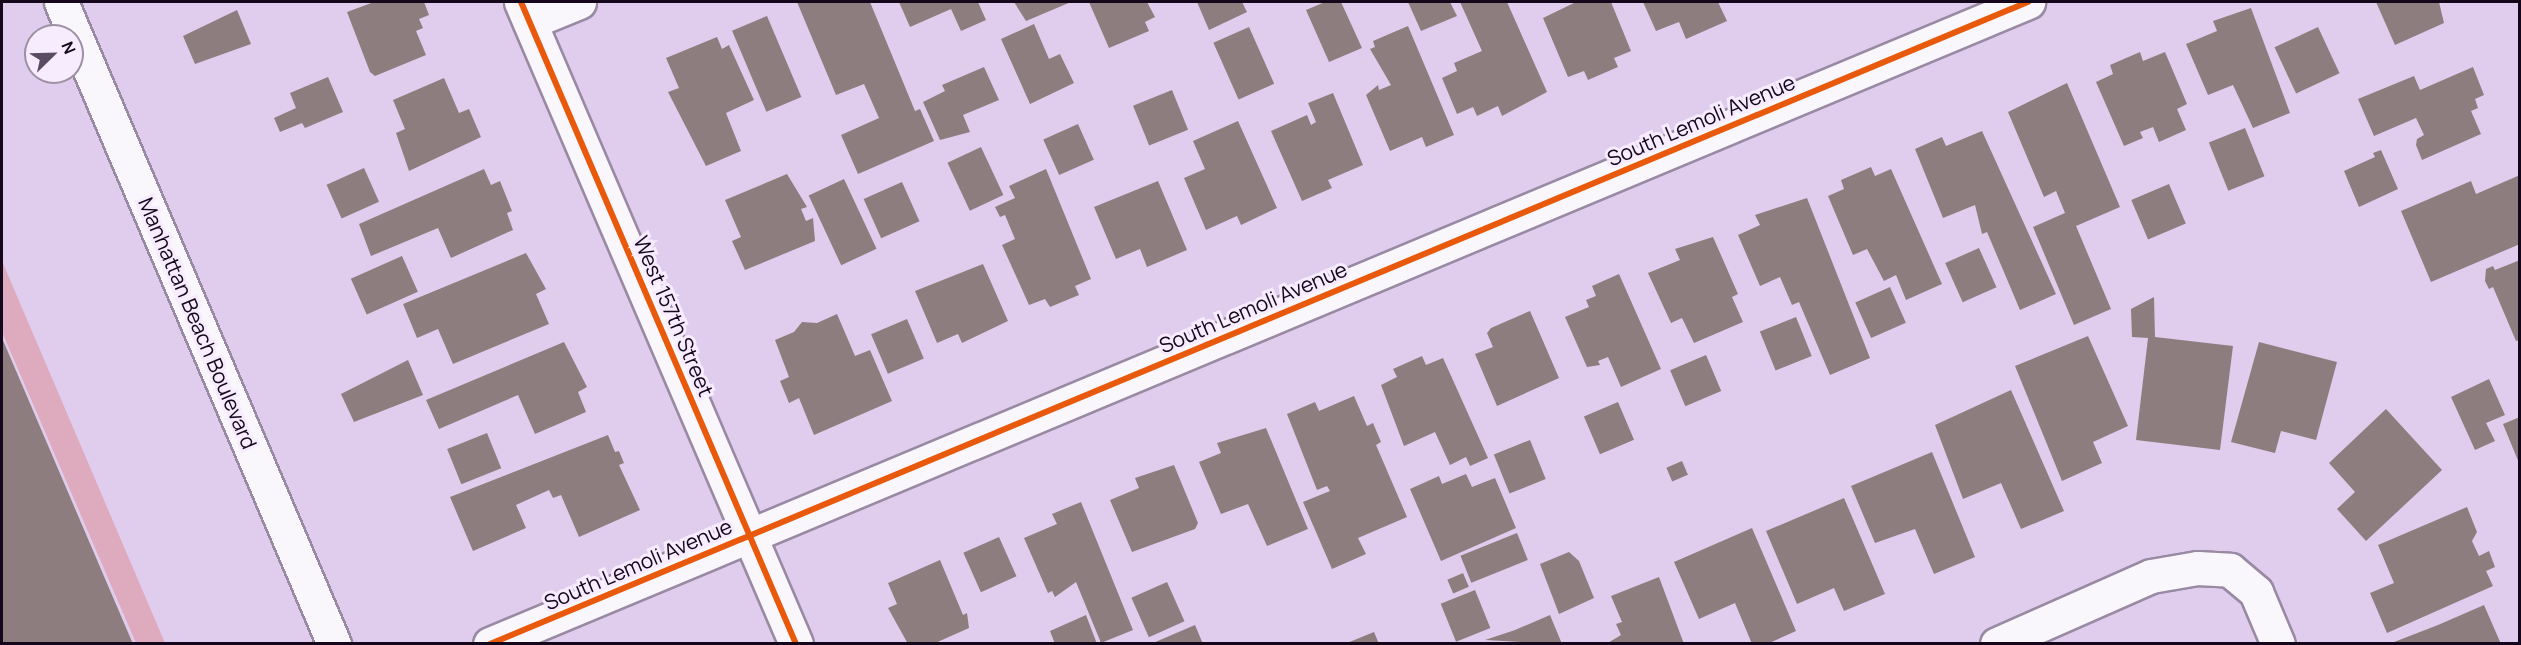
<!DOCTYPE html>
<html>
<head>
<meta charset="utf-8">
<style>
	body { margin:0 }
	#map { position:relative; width:2521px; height:645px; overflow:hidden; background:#e0cced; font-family:Manrope,sans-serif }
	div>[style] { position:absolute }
	.green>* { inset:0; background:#deaabe }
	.building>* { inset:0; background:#8e7d7e; transform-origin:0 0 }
	.roads { filter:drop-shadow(2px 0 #998aa3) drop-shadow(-2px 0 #998aa3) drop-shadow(0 2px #998aa3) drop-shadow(0 -2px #998aa3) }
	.minor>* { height:33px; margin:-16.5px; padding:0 16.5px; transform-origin:16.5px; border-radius:16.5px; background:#faf7fc }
	.primary>* { height:33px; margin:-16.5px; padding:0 16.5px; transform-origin:16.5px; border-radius:16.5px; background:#faf7fc }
	.cycleway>* { height:6px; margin:-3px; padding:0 3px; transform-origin:3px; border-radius:3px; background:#e8590c }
	span { translate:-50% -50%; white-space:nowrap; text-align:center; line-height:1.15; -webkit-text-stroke:6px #f7ebfe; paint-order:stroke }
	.street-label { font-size:21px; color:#14071b }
	.frame { position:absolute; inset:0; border:3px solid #14071b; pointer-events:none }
	.north { position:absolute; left:24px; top:24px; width:60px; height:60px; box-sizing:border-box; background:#f7ebfe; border:2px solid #9c90a3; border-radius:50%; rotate:67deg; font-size:16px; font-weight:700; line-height:24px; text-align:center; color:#14071b }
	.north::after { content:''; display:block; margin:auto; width:21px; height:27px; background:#5b4c64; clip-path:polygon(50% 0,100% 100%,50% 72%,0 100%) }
</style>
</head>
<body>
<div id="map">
	<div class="green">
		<i style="clip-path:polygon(2px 261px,165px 643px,136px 643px,2px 332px)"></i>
	</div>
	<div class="building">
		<i style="clip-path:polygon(374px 2px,424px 2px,429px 15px,419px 19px,423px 28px,416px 31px,426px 55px,375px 76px,370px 72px,347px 12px)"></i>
		<i style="clip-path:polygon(797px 2px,870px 2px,915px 111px,920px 109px,934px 141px,858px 174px,841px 135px,879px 118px,864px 84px,836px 95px)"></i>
		<i style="clip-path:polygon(899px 2px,978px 2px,986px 20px,961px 31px,951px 9px,910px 27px)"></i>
		<i style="clip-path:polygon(1014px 2px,1071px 2px,1026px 21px)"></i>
		<i style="clip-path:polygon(1089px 2px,1147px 2px,1155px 17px,1145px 22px,1149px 31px,1109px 48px)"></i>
		<i style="clip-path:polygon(1197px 2px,1242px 2px,1247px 12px,1209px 30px)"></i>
		<i style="clip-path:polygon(1325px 2px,1341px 2px,1362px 48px,1329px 62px,1306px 10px)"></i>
		<i style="clip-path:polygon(1408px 2px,1450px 2px,1457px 16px,1421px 31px)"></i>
		<i style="clip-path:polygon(1460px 2px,1507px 2px,1547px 92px,1502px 116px,1498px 106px,1477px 116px,1473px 107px,1457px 114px,1442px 78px,1457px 71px,1454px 63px,1482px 51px)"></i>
		<i style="clip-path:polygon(1576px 2px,1611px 2px,1631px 51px,1614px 58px,1618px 67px,1588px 80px,1584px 71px,1568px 77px,1543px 18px)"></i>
		<i style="clip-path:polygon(1643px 2px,1718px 2px,1727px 21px,1686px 39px,1679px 22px,1656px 31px)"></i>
		<i style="clip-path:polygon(2376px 2px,2439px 2px,2444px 23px,2395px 45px)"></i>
		<i style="clip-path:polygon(2251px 8px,2290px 113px,2253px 128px,2233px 85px,2208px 95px,2186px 44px,2217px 31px,2213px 21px)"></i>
		<i style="clip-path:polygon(237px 10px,251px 44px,195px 64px,183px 36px)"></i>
		<i style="left:767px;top:16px;width:88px;height:38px;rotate:67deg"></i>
		<i style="clip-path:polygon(1034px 24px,1049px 59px,1060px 54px,1074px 83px,1030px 104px,1001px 39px)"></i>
		<i style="clip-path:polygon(1408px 26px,1454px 135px,1426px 147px,1422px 137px,1390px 151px,1366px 95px,1378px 85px,1379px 90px,1391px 85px,1370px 49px,1375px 47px,1373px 41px)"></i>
		<i style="left:1249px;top:27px;width:62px;height:39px;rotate:66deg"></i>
		<i style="left:2318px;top:27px;width:51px;height:48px;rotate:65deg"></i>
		<i style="clip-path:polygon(717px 37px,722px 49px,729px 45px,754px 100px,726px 113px,741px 151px,706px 166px,668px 92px,679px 88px,666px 58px)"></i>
		<i style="clip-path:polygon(2140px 52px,2143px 61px,2165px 52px,2187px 104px,2177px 109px,2186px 130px,2159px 142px,2153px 127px,2140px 132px,2143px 138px,2124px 146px,2096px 82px,2113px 74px,2110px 65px)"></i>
		<i style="clip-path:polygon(984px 67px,999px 100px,963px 115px,970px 132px,940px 140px,923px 102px,945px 91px,942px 85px)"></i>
		<i style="clip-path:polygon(2473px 67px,2484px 95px,2475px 99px,2478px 108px,2471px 111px,2481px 134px,2422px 160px,2416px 145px,2417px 139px,2424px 135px,2416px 118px,2374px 136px,2358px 99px,2414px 76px,2420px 90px)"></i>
		<i style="clip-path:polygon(328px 77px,343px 112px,305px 128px,302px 123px,280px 132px,274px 118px,296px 108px,290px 93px)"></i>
		<i style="clip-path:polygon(444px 78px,459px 113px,469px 109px,481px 137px,409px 171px,396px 133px,405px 129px,393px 100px)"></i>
		<i style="clip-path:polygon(2067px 83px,2120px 207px,2076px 226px,2111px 309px,2074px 325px,2033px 227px,2065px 213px,2056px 191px,2044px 197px,2008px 112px)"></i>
		<i style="left:1172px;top:90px;width:43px;height:42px;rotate:68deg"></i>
		<i style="clip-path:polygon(1333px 93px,1363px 165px,1328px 180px,1332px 188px,1302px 201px,1271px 131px,1307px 115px,1311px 125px,1316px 122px,1308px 103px)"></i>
		<i style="clip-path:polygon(1238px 121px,1277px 208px,1241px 225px,1237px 216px,1206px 230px,1184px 178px,1205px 169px,1193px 141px)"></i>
		<i style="left:1078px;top:124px;width:39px;height:38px;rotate:66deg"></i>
		<i style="left:2245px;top:128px;width:52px;height:39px;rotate:68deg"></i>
		<i style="clip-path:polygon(1982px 131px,2056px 294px,2020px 310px,1987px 232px,1982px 234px,1975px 205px,1943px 218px,1915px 149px,1942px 137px,1946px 146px)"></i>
		<i style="left:981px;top:147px;width:53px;height:37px;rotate:65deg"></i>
		<i style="clip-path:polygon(2381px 150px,2398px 189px,2359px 207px,2344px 171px,2375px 157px,2373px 153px)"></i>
		<i style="clip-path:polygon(1871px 167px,1875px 176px,1891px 169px,1942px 284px,1906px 300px,1896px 275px,1884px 281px,1867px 249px,1853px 255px,1828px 196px,1844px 189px,1841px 180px)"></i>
		<i style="left:364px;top:168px;width:37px;height:41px;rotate:66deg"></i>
		<i style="clip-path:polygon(484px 169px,491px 185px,500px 181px,512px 211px,507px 213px,513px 230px,451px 258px,438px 228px,371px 256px,359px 224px)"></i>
		<i style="clip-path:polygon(1046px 169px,1091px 279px,1075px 286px,1079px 295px,1050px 307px,1045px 299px,1029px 305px,1002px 245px,1015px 239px,1005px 215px,1000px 217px,995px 207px,1015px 198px,1009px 186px)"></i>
		<i style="clip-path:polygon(787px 174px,807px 207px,801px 209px,806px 221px,813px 218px,815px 241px,745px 270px,732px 241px,741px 237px,725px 200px)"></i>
		<i style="clip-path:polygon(2520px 175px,2520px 244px,2431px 282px,2401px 211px,2471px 181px,2476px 194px)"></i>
		<i style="left:844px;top:179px;width:77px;height:39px;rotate:65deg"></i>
		<i style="clip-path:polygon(1158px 181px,1187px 250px,1147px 267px,1140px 249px,1116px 259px,1094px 207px)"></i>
		<i style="left:902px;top:182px;width:43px;height:42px;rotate:66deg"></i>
		<i style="left:2169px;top:184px;width:43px;height:41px;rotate:67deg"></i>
		<i style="clip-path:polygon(1807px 198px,1870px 358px,1830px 375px,1799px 302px,1792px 305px,1780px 277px,1760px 286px,1738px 235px,1760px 225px,1755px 215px)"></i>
		<i style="clip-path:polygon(1713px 237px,1738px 294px,1732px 297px,1743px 322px,1694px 343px,1682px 318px,1671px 323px,1648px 273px,1680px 260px,1675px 249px)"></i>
		<i style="left:1979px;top:248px;width:43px;height:37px;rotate:66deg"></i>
		<i style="clip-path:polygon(526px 253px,546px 289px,536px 294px,549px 324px,453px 364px,438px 329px,417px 338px,403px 304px)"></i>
		<i style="left:402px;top:256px;width:39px;height:56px;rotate:66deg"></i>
		<i style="clip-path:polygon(2520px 260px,2520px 340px,2516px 341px,2493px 287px,2489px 289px,2485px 281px,2486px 269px,2493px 266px,2495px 270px)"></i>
		<i style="clip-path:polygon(983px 264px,1008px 321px,962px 343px,958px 334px,937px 343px,915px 291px)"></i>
		<i style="clip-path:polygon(1619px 274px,1661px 369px,1621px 387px,1608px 357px,1598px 361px,1600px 365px,1587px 367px,1565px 317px,1589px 307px,1586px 300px,1596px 296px,1592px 286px)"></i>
		<i style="left:1890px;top:287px;width:39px;height:38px;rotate:66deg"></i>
		<i style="clip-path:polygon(2154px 297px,2155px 337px,2233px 346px,2220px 450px,2136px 440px,2148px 338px,2132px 337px,2131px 309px)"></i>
		<i style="clip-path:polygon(1530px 311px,1559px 378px,1497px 406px,1475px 354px,1493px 347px,1487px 333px,1491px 328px)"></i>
		<i style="clip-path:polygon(837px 314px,855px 356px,870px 350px,892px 401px,814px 435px,799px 398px,789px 403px,780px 381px,789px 377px,775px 340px,794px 332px,802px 322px,817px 323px)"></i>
		<i style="left:1796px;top:317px;width:42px;height:39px;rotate:68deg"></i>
		<i style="left:907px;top:319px;width:43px;height:39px;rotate:67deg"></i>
		<i style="clip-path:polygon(2088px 336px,2128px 426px,2093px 442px,2102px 463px,2062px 481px,2015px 366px)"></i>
		<i style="clip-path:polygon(2px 338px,133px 644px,2px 644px)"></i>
		<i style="clip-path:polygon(564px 342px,587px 387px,578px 392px,586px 412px,535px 434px,518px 395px,439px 429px,426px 400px)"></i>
		<i style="clip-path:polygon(2259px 342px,2337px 362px,2316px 440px,2281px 431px,2275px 453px,2231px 442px)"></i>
		<i style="left:1706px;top:355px;width:39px;height:39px;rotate:67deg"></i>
		<i style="clip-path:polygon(1422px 356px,1426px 365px,1443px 358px,1488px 458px,1470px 466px,1466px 457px,1450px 465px,1435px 432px,1404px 446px,1381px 385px,1397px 377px,1393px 369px)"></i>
		<i style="clip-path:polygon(408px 360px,423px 395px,354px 422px,341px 394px)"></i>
		<i style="clip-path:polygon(2489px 379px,2505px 415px,2486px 423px,2495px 441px,2475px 450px,2451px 397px)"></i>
		<i style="clip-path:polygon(2011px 390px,2064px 511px,2021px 529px,2001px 483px,1963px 499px,1935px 425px)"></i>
		<i style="clip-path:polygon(1354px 396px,1367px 426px,1373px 423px,1381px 442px,1376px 445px,1407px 517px,1358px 538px,1366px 554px,1332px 569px,1303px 502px,1330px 491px,1327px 486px,1317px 490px,1287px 414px,1315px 402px,1319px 411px)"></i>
		<i style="left:1618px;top:402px;width:41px;height:37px;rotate:67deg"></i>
		<i style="clip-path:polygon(2386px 409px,2442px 470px,2366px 541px,2337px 509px,2355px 492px,2329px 463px)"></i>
		<i style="clip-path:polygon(2520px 417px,2520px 463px,2519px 463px,2503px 424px)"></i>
		<i style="clip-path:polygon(1266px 428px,1308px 529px,1267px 546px,1248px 504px,1221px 514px,1199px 462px,1221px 453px,1217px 443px)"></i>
		<i style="left:487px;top:433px;width:38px;height:43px;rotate:68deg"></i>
		<i style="clip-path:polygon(608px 435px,615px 452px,619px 451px,624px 463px,619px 465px,640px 510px,579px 537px,561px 495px,553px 498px,549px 490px,516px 505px,526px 528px,473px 551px,450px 497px)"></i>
		<i style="left:1530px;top:440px;width:42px;height:39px;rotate:68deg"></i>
		<i style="clip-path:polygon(1932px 452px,1975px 557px,1934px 574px,1915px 529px,1875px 543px,1851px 486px)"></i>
		<i style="left:1682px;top:461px;width:15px;height:17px;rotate:67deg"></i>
		<i style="clip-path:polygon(1174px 465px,1198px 523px,1195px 529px,1132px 552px,1110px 500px,1139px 488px,1135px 478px)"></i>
		<i style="clip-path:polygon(1466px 474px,1472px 487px,1495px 478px,1516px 528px,1441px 561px,1410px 489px,1439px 476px,1442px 484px)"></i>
		<i style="clip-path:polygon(1844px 498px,1885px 594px,1844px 611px,1834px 588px,1797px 604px,1766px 531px)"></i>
		<i style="clip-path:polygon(1081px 502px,1133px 630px,1101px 643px,1076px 582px,1055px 597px,1052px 591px,1048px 593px,1024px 538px,1057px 524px,1052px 514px)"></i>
		<i style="clip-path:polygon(2467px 507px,2477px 532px,2472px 541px,2479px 556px,2489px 551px,2495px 567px,2486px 571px,2493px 586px,2387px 633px,2370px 593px,2394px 583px,2378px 545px)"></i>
		<i style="clip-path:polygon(1752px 528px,1796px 631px,1767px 644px,1752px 644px,1735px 603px,1699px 619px,1674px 562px)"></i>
		<i style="left:1517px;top:533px;width:29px;height:61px;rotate:68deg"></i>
		<i style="left:999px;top:537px;width:43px;height:39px;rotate:66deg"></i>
		<i style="clip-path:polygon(1569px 552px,1579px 561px,1594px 598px,1559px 614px,1540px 564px)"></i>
		<i style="clip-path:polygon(940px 560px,963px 615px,967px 613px,969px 628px,933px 644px,908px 644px,888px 608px,897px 604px,888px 583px)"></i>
		<i style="left:1463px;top:573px;width:15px;height:17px;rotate:67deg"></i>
		<i style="clip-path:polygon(1659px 577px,1684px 644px,1606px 644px,1621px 635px,1616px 624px,1622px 622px,1611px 596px)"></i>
		<i style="left:1167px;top:582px;width:43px;height:39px;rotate:66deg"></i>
		<i style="left:1475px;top:590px;width:41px;height:37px;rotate:68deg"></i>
		<i style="clip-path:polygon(2484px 605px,2501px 644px,2389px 644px,2438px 625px)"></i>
		<i style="clip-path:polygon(1086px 615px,1097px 644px,1055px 644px,1050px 631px)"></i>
		<i style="clip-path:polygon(1550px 615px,1562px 644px,1485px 640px,1515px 630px)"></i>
		<i style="clip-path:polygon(1195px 625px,1203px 644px,1153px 644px,1153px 643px)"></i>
		<i style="clip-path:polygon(1374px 632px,1379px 644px,1347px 644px,1347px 643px)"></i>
	</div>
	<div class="roads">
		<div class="minor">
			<i style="left:521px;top:2px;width:698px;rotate:66.81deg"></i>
			<i style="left:530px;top:22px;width:53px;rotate:-22.2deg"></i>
			<i style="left:490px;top:644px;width:1667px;rotate:-22.66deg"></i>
			<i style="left:1997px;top:644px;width:168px;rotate:-23.8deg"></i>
			<i style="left:2151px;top:576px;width:47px;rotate:-9.9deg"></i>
			<i style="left:2197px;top:568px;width:33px;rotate:3deg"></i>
			<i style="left:2230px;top:570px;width:34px;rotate:40deg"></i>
			<i style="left:2256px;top:592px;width:56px;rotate:67.1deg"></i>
		</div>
		<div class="primary">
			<i style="left:61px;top:2px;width:698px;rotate:66.96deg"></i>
		</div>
	</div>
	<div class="cycleway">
		<i style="left:521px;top:2px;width:698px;rotate:66.81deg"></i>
		<i style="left:490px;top:644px;width:1667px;rotate:-22.66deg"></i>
	</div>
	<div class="street-label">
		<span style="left:1701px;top:120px;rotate:-23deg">South Lemoli Avenue</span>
		<span style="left:1253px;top:307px;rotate:-23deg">South Lemoli Avenue</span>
		<span style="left:674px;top:316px;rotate:67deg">West 157th Street</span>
		<span style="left:198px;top:323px;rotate:67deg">Manhattan Beach Boulevard</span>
		<span style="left:638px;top:564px;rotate:-23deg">South Lemoli Avenue</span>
	</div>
	<div class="frame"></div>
	<div class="north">N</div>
</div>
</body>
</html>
